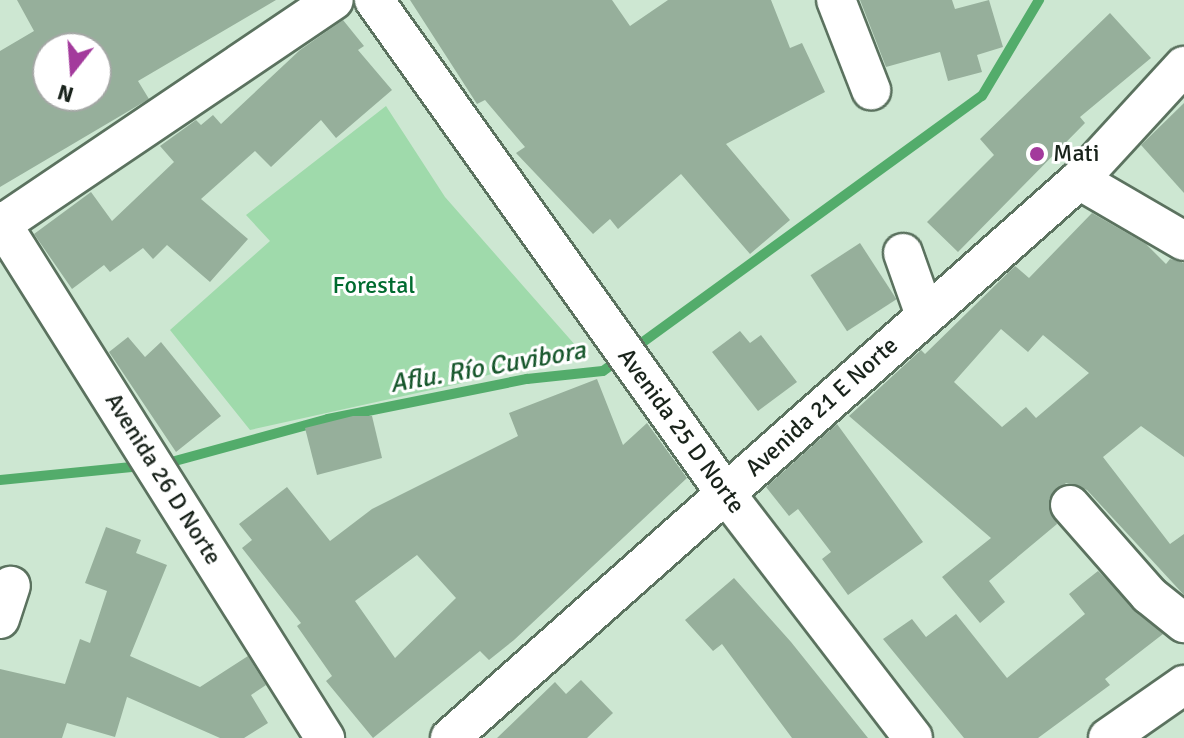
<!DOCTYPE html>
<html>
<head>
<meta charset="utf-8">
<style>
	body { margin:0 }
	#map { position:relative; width:1184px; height:738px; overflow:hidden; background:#cde7d2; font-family:Signika,sans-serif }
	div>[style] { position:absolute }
	.green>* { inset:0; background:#9fdaab }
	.stream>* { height:10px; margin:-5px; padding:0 5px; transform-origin:5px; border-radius:5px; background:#53ac6b }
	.building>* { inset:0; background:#96af9b; transform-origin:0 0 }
	.roads { filter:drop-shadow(2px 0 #5b725f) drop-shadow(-2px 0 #5b725f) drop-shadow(0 2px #5b725f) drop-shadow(0 -2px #5b725f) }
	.minor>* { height:38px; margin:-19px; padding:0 19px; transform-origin:19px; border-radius:19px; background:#fff }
	.dots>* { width:22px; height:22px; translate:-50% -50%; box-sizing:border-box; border:4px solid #fff; border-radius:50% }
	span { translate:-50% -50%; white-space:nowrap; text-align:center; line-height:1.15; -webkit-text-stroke:6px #fff; paint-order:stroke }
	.poi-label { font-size:24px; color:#19231b }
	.left { translate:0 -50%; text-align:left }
	.park-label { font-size:24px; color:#006b2f }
	.street-label { font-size:24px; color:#19231b }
	.water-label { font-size:26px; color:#17572c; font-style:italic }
	.north { position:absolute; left:32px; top:32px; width:80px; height:80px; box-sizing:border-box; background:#fff; border:2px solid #a3a7a4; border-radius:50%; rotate:197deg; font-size:22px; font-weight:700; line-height:32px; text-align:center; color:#19231b }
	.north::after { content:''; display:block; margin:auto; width:28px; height:36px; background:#a33a9c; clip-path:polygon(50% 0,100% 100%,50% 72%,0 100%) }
</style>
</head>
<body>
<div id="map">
	<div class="green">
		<i style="clip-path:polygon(386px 106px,445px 197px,576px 346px,467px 382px,250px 430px,170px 330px,270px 241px,246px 215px)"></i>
	</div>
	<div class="stream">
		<i style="left:164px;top:464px;width:170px;rotate:-15.3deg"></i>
		<i style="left:328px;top:419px;width:203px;rotate:-11.4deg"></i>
		<i style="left:527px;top:379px;width:76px;rotate:-6deg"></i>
		<i style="left:603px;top:371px;width:468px;rotate:-36deg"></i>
		<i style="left:982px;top:96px;width:112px;rotate:-59.3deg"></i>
		<i style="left:0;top:480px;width:145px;rotate:-5.6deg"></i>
	</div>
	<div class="building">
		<i style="clip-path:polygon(evenodd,17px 0,276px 0,138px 81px,149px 99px,0 187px,0 51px,34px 31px,17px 0,48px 48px,96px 48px,96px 96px,48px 96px,48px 48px)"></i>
		<i style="clip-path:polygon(410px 0,612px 0,630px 26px,668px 0,771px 0,790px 48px,802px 43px,825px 92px,726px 144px,790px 220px,750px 254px,681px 174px,618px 229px,610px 219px,593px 234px,516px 153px,525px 147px,485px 100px,477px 104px)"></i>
		<i style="clip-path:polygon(860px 0,952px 0,955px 9px,989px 0,1003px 47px,977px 55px,982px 72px,948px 81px,940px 52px,886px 67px)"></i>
		<i style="clip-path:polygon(1110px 13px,1151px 58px,1080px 117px,1085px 123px,958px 252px,927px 222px,994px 155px,980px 139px)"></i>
		<i style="clip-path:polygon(343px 20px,364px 46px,358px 50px,392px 90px,336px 138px,321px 120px,271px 167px,255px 151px,201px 199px,248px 239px,210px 282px,167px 245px,153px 259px,143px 248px,110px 272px,104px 265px,72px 289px,34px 234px,91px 192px,112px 221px,174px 162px,160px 146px,196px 120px,201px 125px,213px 115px,221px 124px,300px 50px)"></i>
		<i style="clip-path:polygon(1184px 103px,1184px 193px,1141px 145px)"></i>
		<i style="clip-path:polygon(evenodd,1092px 213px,1146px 244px,1166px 264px,1170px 259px,1184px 263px,1184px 457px,1141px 426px,1103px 457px,1170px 544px,1184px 534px,1184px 595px,1087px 490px,1066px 483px,1049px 499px,1057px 524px,989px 581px,1005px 602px,980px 623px,942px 577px,991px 538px,849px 416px,921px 350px,925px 354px,1015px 266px,1029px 278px,1092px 213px,1001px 329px,1028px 352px,1043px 335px,1089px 373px,1036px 418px,1026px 407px,1002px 427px,954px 382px,1001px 329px)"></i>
		<i style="left:860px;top:243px;width:67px;height:59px;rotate:57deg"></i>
		<i style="clip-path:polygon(740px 331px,750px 343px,761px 335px,797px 382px,758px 411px,712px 352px)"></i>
		<i style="clip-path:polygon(128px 337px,145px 357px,161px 342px,221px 416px,176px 452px,109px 352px)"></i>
		<i style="clip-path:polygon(evenodd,597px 379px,623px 445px,647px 423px,687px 478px,514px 640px,489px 660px,480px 651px,373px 738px,326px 681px,332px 676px,297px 626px,301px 623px,242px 548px,252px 540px,239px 524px,287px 487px,330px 541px,372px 509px,518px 436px,509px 413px,597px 379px,417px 555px,456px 598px,395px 658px,355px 601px,417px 555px)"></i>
		<i style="clip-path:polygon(353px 416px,372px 416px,382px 458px,317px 475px,305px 428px)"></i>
		<i style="clip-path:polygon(837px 424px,923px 542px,848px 595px,822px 559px,831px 552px,798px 509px,789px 516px,766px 487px)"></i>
		<i style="clip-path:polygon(106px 527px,141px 540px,136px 553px,167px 565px,130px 656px,200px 687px,248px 656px,266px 685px,251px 695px,268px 723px,244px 738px,220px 738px,127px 697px,115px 737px,67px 723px,62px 738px,0 738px,0 669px,65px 684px,80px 639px,90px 643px,107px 591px,85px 583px)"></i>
		<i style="clip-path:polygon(1098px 571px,1163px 634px,1105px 679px,1110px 685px,1038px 738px,964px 738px,883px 639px,912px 619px,926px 637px,956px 614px,1007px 678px,1085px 614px,1069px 594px)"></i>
		<i style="clip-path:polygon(734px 578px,791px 642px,868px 738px,792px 738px,722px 644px,713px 651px,685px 620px)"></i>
		<i style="clip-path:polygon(581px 680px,613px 713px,587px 738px,497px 738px,555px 682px,566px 694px)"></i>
	</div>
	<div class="roads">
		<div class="minor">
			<i style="left:374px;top:0;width:607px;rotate:54.53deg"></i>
			<i style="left:726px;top:494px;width:307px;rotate:52.5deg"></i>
			<i style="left:836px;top:0;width:97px;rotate:68.7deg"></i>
			<i style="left:1079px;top:180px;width:121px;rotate:30.2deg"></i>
			<i style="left:0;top:221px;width:611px;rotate:57.85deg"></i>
			<i style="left:2px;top:224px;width:400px;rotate:-34deg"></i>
			<i style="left:903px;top:253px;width:66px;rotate:70.5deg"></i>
			<i style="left:1070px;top:505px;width:120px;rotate:48.7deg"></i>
			<i style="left:1149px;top:595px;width:45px;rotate:38.7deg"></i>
			<i style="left:0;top:619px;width:35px;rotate:-72deg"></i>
			<i style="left:450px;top:738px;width:841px;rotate:-41.58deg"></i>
			<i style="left:1079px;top:180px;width:155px;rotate:-47.4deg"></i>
			<i style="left:1108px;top:738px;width:93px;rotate:-34.9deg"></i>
		</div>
	</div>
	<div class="dots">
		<i style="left:1037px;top:154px;background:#a33a9c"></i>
	</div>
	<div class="poi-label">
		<span class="left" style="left:1053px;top:154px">Mati</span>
	</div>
	<div class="park-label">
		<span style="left:374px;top:286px">Forestal</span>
	</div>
	<div class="street-label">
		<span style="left:822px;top:407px;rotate:-42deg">Avenida 21 E Norte</span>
		<span style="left:681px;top:431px;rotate:54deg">Avenida 25 D Norte</span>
		<span style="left:163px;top:479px;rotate:58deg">Avenida 26 D Norte</span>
	</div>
	<div class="water-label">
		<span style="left:488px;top:368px;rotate:-10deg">Aflu. Río Cuvibora</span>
	</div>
	<div class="north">N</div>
</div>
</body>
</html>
